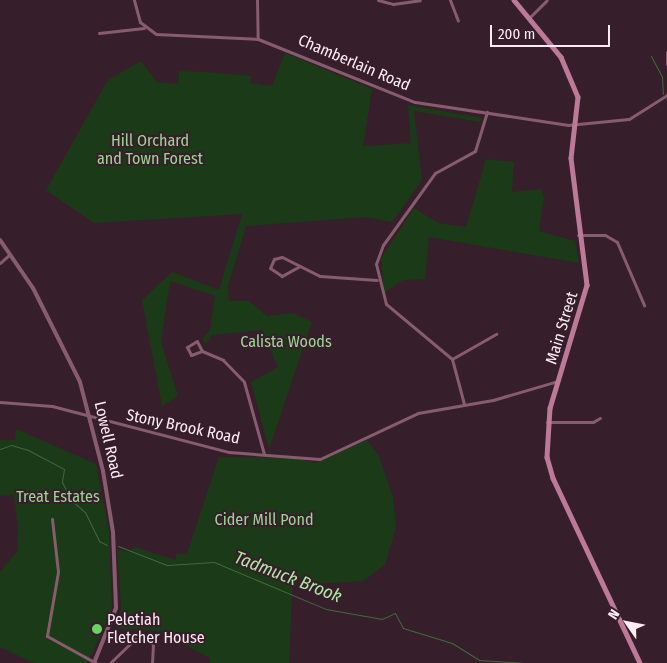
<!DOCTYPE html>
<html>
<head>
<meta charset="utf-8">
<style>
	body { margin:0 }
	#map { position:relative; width:667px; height:663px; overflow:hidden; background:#361f2a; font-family:"Fira Sans Condensed",sans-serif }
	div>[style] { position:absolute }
	.green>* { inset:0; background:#1b3a18 }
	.stream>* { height:1px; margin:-0.5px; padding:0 0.5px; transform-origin:0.5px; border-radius:0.5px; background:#43683f }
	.minor>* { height:3px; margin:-1.5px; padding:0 1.5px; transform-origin:1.5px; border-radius:1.5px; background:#875c6f }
	.tertiary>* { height:4px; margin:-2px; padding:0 2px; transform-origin:2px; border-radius:2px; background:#875c6f }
	.secondary>* { height:4.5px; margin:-2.25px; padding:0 2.25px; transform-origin:2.25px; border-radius:2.25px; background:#bd7998 }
	.dots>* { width:14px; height:14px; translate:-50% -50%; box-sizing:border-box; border:2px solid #361f2a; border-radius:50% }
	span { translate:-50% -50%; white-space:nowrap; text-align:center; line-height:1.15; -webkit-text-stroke:4px #361f2a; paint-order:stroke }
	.street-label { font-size:16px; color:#fcebf2 }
	.park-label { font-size:16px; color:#9bd595 }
	.poi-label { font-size:16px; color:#fcebf2 }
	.left { translate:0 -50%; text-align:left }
	.water-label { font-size:18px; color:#ace7a5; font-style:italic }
	.north { position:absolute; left:602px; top:598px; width:50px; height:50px; -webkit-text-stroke:4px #361f2a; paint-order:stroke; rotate:303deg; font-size:14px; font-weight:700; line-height:20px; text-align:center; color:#fcebf2 }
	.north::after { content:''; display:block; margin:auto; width:18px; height:22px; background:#fcebf2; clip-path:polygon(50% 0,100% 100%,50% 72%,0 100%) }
	.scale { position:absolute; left:490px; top:25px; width:120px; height:22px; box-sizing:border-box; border:2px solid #fcebf2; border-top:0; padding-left:6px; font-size:15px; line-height:18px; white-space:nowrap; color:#fcebf2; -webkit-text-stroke:4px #361f2a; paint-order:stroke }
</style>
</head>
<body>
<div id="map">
	<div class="green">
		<i style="clip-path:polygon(285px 53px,372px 89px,363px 146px,411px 143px,408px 105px,482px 118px,481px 122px,414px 111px,422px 180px,392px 222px,365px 217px,246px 226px,228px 286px,229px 301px,249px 301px,267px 316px,293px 313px,312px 322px,269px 449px,251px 382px,278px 367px,262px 330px,212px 335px,206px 344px,202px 339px,210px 330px,215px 296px,170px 281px,161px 342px,178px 396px,162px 406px,142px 300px,172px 272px,219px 290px,242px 214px,94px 223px,46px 190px,108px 80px,141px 61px,157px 82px,178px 84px,179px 71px,205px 72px,251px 76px,250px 83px,272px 86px)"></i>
		<i style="clip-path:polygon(486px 159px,514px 162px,512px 192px,541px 189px,544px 197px,539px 231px,575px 241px,579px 263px,429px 237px,425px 279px,403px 280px,384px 293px,381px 258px,414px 208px,438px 223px,466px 227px)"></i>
		<i style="clip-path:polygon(16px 429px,96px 464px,109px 531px,112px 609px,88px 663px,34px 663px,0 647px,0 572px,17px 552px,18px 529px,14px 495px,0 496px,0 440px,15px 440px)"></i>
		<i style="clip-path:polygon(367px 440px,379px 456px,393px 497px,396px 527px,385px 565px,363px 581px,313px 584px,293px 575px,289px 663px,210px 663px,210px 658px,157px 631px,117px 629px,121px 607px,117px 550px,129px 552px,135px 547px,175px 560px,177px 553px,187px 554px,219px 457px,296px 458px,315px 463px)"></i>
	</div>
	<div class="stream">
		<i style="left:651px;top:56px;width:24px;rotate:62deg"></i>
		<i style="left:662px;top:77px;width:17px;rotate:87deg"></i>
		<i style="left:666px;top:99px;width:1px;rotate:45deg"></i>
		<i style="left:0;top:449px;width:12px;rotate:-20deg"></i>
		<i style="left:11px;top:445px;width:18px;rotate:16deg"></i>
		<i style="left:28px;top:450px;width:41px;rotate:27.8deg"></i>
		<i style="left:64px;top:469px;width:13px;rotate:99deg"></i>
		<i style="left:62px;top:482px;width:20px;rotate:63deg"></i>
		<i style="left:71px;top:500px;width:18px;rotate:41deg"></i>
		<i style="left:85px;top:512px;width:32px;rotate:64deg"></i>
		<i style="left:99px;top:541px;width:9px;rotate:27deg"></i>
		<i style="left:118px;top:546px;width:53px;rotate:21.2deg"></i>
		<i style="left:167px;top:565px;width:47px;rotate:-3.7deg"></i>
		<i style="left:214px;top:562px;width:121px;rotate:22.8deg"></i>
		<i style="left:326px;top:609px;width:57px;rotate:10.1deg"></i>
		<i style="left:382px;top:619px;width:14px;rotate:-25deg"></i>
		<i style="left:395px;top:613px;width:17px;rotate:62deg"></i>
		<i style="left:403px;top:628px;width:51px;rotate:17deg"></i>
		<i style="left:452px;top:643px;width:32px;rotate:32deg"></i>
		<i style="left:479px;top:660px;width:46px;rotate:3.7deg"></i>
	</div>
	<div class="minor">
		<i style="left:134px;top:0;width:23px;rotate:75deg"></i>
		<i style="left:140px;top:22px;width:20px;rotate:37deg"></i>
		<i style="left:156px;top:34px;width:102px;rotate:2.8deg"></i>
		<i style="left:258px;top:39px;width:169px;rotate:21.9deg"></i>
		<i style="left:415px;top:102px;width:155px;rotate:8.5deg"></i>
		<i style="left:568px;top:125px;width:61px;rotate:-5.6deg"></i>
		<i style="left:629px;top:119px;width:45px;rotate:-32.3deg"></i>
		<i style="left:257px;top:0;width:39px;rotate:89deg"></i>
		<i style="left:378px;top:0;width:16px;rotate:15deg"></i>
		<i style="left:393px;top:4px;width:27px;rotate:-8deg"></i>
		<i style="left:450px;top:0;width:22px;rotate:69deg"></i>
		<i style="left:529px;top:18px;width:25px;rotate:-45deg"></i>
		<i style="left:99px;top:33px;width:45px;rotate:-6.3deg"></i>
		<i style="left:667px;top:52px;width:12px;rotate:90deg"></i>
		<i style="left:578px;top:235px;width:27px"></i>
		<i style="left:605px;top:235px;width:14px;rotate:30deg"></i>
		<i style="left:617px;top:242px;width:69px;rotate:66.8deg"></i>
		<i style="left:0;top:263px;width:13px;rotate:-42deg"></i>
		<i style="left:300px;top:266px;width:21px;rotate:151deg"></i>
		<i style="left:282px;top:276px;width:14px;rotate:-146deg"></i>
		<i style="left:270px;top:268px;width:10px;rotate:-66deg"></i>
		<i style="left:274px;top:259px;width:8px;rotate:-14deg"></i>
		<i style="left:282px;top:257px;width:42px;rotate:26.6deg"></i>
		<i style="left:320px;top:276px;width:57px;rotate:4deg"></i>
		<i style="left:202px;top:351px;width:11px;rotate:-117deg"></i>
		<i style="left:197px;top:341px;width:12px;rotate:149deg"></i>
		<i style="left:187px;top:347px;width:9px;rotate:63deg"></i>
		<i style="left:191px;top:355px;width:12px;rotate:-20deg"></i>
		<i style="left:202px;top:351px;width:23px;rotate:23deg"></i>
		<i style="left:223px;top:360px;width:30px;rotate:46deg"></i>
		<i style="left:244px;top:382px;width:75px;rotate:74.5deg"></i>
		<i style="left:452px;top:359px;width:51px;rotate:-29.6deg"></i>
		<i style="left:0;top:402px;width:52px;rotate:4.4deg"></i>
		<i style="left:52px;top:406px;width:183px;rotate:14.6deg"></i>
		<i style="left:229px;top:452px;width:91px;rotate:4.4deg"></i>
		<i style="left:320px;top:459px;width:108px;rotate:-25.1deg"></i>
		<i style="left:418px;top:413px;width:76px;rotate:-9.8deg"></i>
		<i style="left:493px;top:400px;width:68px;rotate:-16.3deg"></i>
		<i style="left:464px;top:404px;width:47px;rotate:-104.9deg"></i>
		<i style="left:452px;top:359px;width:86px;rotate:-140.2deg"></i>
		<i style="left:386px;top:304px;width:41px;rotate:-104deg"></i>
		<i style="left:376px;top:264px;width:20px;rotate:-70deg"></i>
		<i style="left:383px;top:245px;width:89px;rotate:-54.2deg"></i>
		<i style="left:435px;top:173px;width:46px;rotate:-28.8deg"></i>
		<i style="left:475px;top:151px;width:41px;rotate:-72.9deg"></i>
		<i style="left:547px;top:422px;width:46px"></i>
		<i style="left:593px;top:422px;width:8px;rotate:-30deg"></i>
		<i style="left:52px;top:519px;width:53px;rotate:83.5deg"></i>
		<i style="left:58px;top:572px;width:65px;rotate:99.8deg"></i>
		<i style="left:47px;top:636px;width:56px;rotate:28.9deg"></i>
		<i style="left:110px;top:663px;width:40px;rotate:-44deg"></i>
		<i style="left:139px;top:635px;width:17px;rotate:33deg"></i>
		<i style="left:153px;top:644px;width:19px;rotate:93deg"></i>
	</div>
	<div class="tertiary">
		<i style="left:0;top:240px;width:58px;rotate:55.5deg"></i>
		<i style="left:33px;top:288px;width:105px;rotate:63.4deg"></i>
		<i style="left:80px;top:382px;width:92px;rotate:75.5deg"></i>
		<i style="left:103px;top:471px;width:62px;rotate:80.7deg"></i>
		<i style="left:113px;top:532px;width:76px;rotate:87.7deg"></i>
		<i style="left:116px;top:608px;width:59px;rotate:111.8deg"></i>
	</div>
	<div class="secondary">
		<i style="left:514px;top:0;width:74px;rotate:50.5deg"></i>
		<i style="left:561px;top:57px;width:43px;rotate:67deg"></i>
		<i style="left:578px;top:97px;width:61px;rotate:96.5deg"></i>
		<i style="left:571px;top:158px;width:128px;rotate:82.8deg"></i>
		<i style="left:587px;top:285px;width:128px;rotate:106.7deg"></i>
		<i style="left:550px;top:408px;width:49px;rotate:93.5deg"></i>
		<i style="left:547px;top:457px;width:22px;rotate:74deg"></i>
		<i style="left:553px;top:478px;width:204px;rotate:64.8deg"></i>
	</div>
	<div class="dots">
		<i style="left:97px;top:629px;background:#6bd363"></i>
	</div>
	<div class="street-label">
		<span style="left:354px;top:63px;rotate:23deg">Chamberlain Road</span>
		<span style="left:562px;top:328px;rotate:-73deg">Main Street</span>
		<span style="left:183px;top:427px;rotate:12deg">Stony Brook Road</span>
		<span style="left:108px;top:440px;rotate:77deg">Lowell Road</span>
	</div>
	<div class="park-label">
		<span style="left:150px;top:150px">Hill Orchard<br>and Town Forest</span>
		<span style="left:286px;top:342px">Calista Woods</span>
		<span style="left:58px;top:497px">Treat Estates</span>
		<span style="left:264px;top:520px">Cider Mill Pond</span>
	</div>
	<div class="poi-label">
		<span class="left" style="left:107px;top:629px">Peletiah<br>Fletcher House</span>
	</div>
	<div class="water-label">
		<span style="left:288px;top:577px;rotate:21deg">Tadmuck Brook</span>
	</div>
	<div class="north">N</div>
	<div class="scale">200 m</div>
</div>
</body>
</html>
